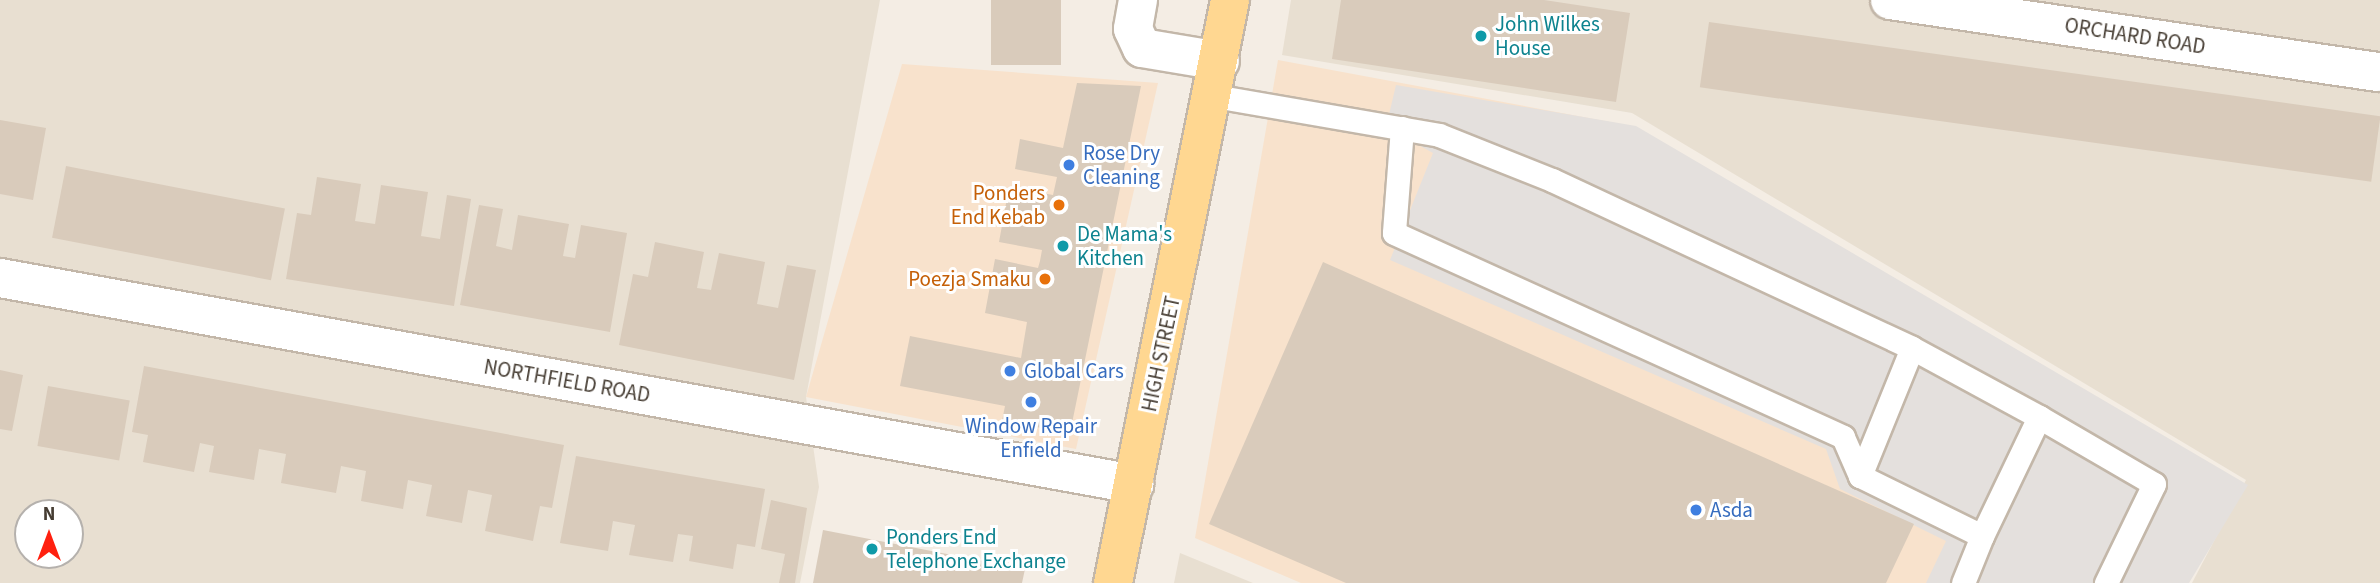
<!DOCTYPE html>
<html>
<head>
<meta charset="utf-8">
<style>
	body { margin:0 }
	#map { position:relative; width:2380px; height:583px; overflow:hidden; background:#f4ede4; font-family:"Source Sans 3",sans-serif }
	div>[style] { position:absolute }
	.residential>* { inset:0; background:#e8dfd1 }
	.commercial>* { inset:0; background:#f8e2cc }
	.parking>* { inset:0; background:#e4e0dd }
	.building>* { inset:0; background:#d9cbbb; transform-origin:0 0 }
	.roads { filter:drop-shadow(2px 0 #c3b7a9) drop-shadow(-2px 0 #c3b7a9) drop-shadow(0 2px #c3b7a9) drop-shadow(0 -2px #c3b7a9) }
	.service>* { height:23px; margin:-11.5px; padding:0 11.5px; transform-origin:11.5px; border-radius:11.5px; background:#fff }
	.minor>* { height:38px; margin:-19px; padding:0 19px; transform-origin:19px; border-radius:19px; background:#fff }
	.primary>* { height:38px; margin:-19px; padding:0 19px; transform-origin:19px; border-radius:19px; background:#ffd791 }
	.dots>* { width:19px; height:19px; translate:-50% -50%; box-sizing:border-box; border:4px solid #fff; border-radius:50% }
	span { translate:-50% -50%; white-space:nowrap; text-align:center; line-height:1.15; -webkit-text-stroke:6px #fff; paint-order:stroke }
	.culture-label { font-size:21px; color:#0d838f }
	.left { translate:0 -50%; text-align:left }
	.street-label { font-size:21px; color:#463d33 }
	.shop-label { font-size:21px; color:#366cbe }
	.food-label { font-size:21px; color:#c56008 }
	.right { translate:-100% -50%; text-align:right }
	.north { position:absolute; left:14px; top:499px; width:70px; height:70px; box-sizing:border-box; background:#fff; border:2px solid #b5b1ad; border-radius:50%; rotate:0deg; font-size:19px; font-weight:700; line-height:28px; text-align:center; color:#463d33 }
	.north::after { content:''; display:block; margin:auto; width:24px; height:32px; background:#ff200f; clip-path:polygon(50% 0,100% 100%,50% 72%,0 100%) }
</style>
</head>
<body>
<div id="map">
	<div class="residential">
		<i style="clip-path:polygon(evenodd,0 0,880px 0,806px 397px,819px 487px,800px 583px,0 583px,0 0,28px 513px,70px 513px,70px 555px,28px 555px,28px 513px)"></i>
		<i style="clip-path:polygon(1291px 0,2380px 0,2380px 583px,2192px 583px,2246px 480px,1632px 113px,1282px 55px)"></i>
		<i style="clip-path:polygon(1180px 553px,1253px 583px,1174px 583px)"></i>
	</div>
	<div class="commercial">
		<i style="clip-path:polygon(1278px 60px,1626px 125px,2171px 583px,1301px 583px,1195px 538px)"></i>
		<i style="clip-path:polygon(902px 64px,1158px 83px,1076px 449px,806px 397px)"></i>
	</div>
	<div class="parking">
		<i style="clip-path:polygon(1396px 85px,1636px 126px,2248px 485px,2189px 583px,1926px 583px,1946px 541px,1840px 489px,1826px 449px,1390px 260px,1433px 153px,1386px 127px)"></i>
	</div>
	<div class="building">
		<i style="left:991px;top:0;width:70px;height:65px"></i>
		<i style="clip-path:polygon(1341px 0,1544px 0,1630px 13px,1616px 102px,1332px 59px)"></i>
		<i style="left:1709px;top:22px;width:678px;height:66px;rotate:8deg"></i>
		<i style="clip-path:polygon(1077px 83px,1141px 86px,1070px 433px,1002px 421px,1005px 406px,900px 386px,910px 336px,1021px 358px,1027px 322px,985px 313px,995px 259px,1038px 268px,1040px 261px,1042px 250px,999px 242px,1009px 187px,1053px 195px,1057px 177px,1015px 169px,1020px 139px,1063px 148px)"></i>
		<i style="clip-path:polygon(0 120px,46px 128px,33px 200px,0 194px)"></i>
		<i style="left:66px;top:166px;width:223px;height:73px;rotate:11deg"></i>
		<i style="clip-path:polygon(317px 177px,361px 184px,355px 221px,375px 224px,381px 185px,428px 192px,421px 236px,440px 239px,447px 195px,471px 199px,454px 306px,286px 279px,297px 213px,311px 215px)"></i>
		<i style="clip-path:polygon(479px 205px,503px 209px,496px 246px,512px 250px,518px 215px,569px 224px,563px 256px,575px 258px,581px 225px,627px 233px,610px 332px,460px 305px)"></i>
		<i style="clip-path:polygon(655px 242px,704px 252px,697px 288px,711px 290px,719px 253px,765px 262px,757px 304px,778px 308px,787px 265px,816px 270px,794px 380px,619px 345px,633px 274px,648px 277px)"></i>
		<i style="clip-path:polygon(1323px 262px,1914px 524px,1886px 583px,1346px 583px,1209px 524px)"></i>
		<i style="clip-path:polygon(144px 366px,564px 445px,552px 508px,540px 506px,533px 541px,485px 531px,492px 495px,468px 490px,462px 523px,426px 516px,432px 485px,408px 480px,403px 509px,361px 501px,366px 471px,341px 466px,336px 493px,281px 483px,286px 454px,259px 449px,254px 480px,209px 472px,214px 446px,200px 443px,194px 472px,143px 462px,148px 435px,132px 432px)"></i>
		<i style="clip-path:polygon(0 370px,23px 375px,12px 431px,0 429px)"></i>
		<i style="left:48px;top:386px;width:83px;height:61px;rotate:10deg"></i>
		<i style="clip-path:polygon(576px 456px,765px 489px,755px 547px,737px 544px,733px 569px,689px 561px,693px 536px,678px 534px,673px 562px,629px 555px,635px 525px,613px 521px,608px 551px,560px 543px)"></i>
		<i style="clip-path:polygon(771px 500px,807px 508px,795px 583px,779px 583px,785px 554px,761px 549px)"></i>
		<i style="clip-path:polygon(823px 530px,1025px 569px,1022px 583px,813px 583px)"></i>
	</div>
	<div class="roads">
		<div class="service">
			<i style="left:1214px;top:96px;width:228px;rotate:9.8deg"></i>
			<i style="left:1439px;top:135px;width:122px;rotate:21.7deg"></i>
			<i style="left:1552px;top:180px;width:397px;rotate:25deg"></i>
			<i style="left:1912px;top:348px;width:145px;rotate:28.5deg"></i>
			<i style="left:2039px;top:417px;width:133px;rotate:30.2deg"></i>
			<i style="left:2154px;top:484px;width:110px;rotate:115.9deg"></i>
			<i style="left:1402px;top:128px;width:105px;rotate:94.4deg"></i>
			<i style="left:1394px;top:233px;width:493px;rotate:24.4deg"></i>
			<i style="left:1843px;top:437px;width:43px;rotate:66.4deg"></i>
			<i style="left:1860px;top:476px;width:136px;rotate:26.2deg"></i>
			<i style="left:1982px;top:536px;width:51px;rotate:112deg"></i>
			<i style="left:1860px;top:476px;width:138px;rotate:-67.9deg"></i>
			<i style="left:1982px;top:536px;width:132px;rotate:-64.4deg"></i>
		</div>
		<div class="minor">
			<i style="left:1138px;top:0;width:29px;rotate:100deg"></i>
			<i style="left:1133px;top:29px;width:21px;rotate:65deg"></i>
			<i style="left:1142px;top:48px;width:79px;rotate:9.5deg"></i>
			<i style="left:1890px;top:0;width:495px;rotate:8.4deg"></i>
			<i style="left:0;top:278px;width:1153px;rotate:10.3deg"></i>
		</div>
		<div class="primary">
			<i style="left:1113px;top:583px;width:595px;rotate:-78.65deg"></i>
		</div>
	</div>
	<div class="dots">
		<i style="left:1481px;top:36px;background:#0f9aa8"></i>
		<i style="left:1069px;top:165px;background:#3f7fe0"></i>
		<i style="left:1059px;top:205px;background:#e8710a"></i>
		<i style="left:1063px;top:246px;background:#0f9aa8"></i>
		<i style="left:1045px;top:279px;background:#e8710a"></i>
		<i style="left:1010px;top:371px;background:#3f7fe0"></i>
		<i style="left:1031px;top:402px;background:#3f7fe0"></i>
		<i style="left:1696px;top:510px;background:#3f7fe0"></i>
		<i style="left:872px;top:549px;background:#0f9aa8"></i>
	</div>
	<div class="culture-label">
		<span class="left" style="left:1495px;top:36px">John Wilkes<br>House</span>
		<span class="left" style="left:1077px;top:246px">De Mama's<br>Kitchen</span>
		<span class="left" style="left:886px;top:549px">Ponders End<br>Telephone Exchange</span>
	</div>
	<div class="street-label">
		<span style="left:2135px;top:36px;rotate:9deg">ORCHARD ROAD</span>
		<span style="left:1161px;top:354px;rotate:-78deg">HIGH STREET</span>
		<span style="left:567px;top:381px;rotate:10deg">NORTHFIELD ROAD</span>
	</div>
	<div class="shop-label">
		<span class="left" style="left:1083px;top:165px">Rose Dry<br>Cleaning</span>
		<span class="left" style="left:1024px;top:371px">Global Cars</span>
		<span style="left:1031px;top:438px">Window Repair<br>Enfield</span>
		<span class="left" style="left:1710px;top:510px">Asda</span>
	</div>
	<div class="food-label">
		<span class="right" style="left:1045px;top:205px">Ponders<br>End Kebab</span>
		<span class="right" style="left:1031px;top:279px">Poezja Smaku</span>
	</div>
	<div class="north">N</div>
</div>
</body>
</html>
